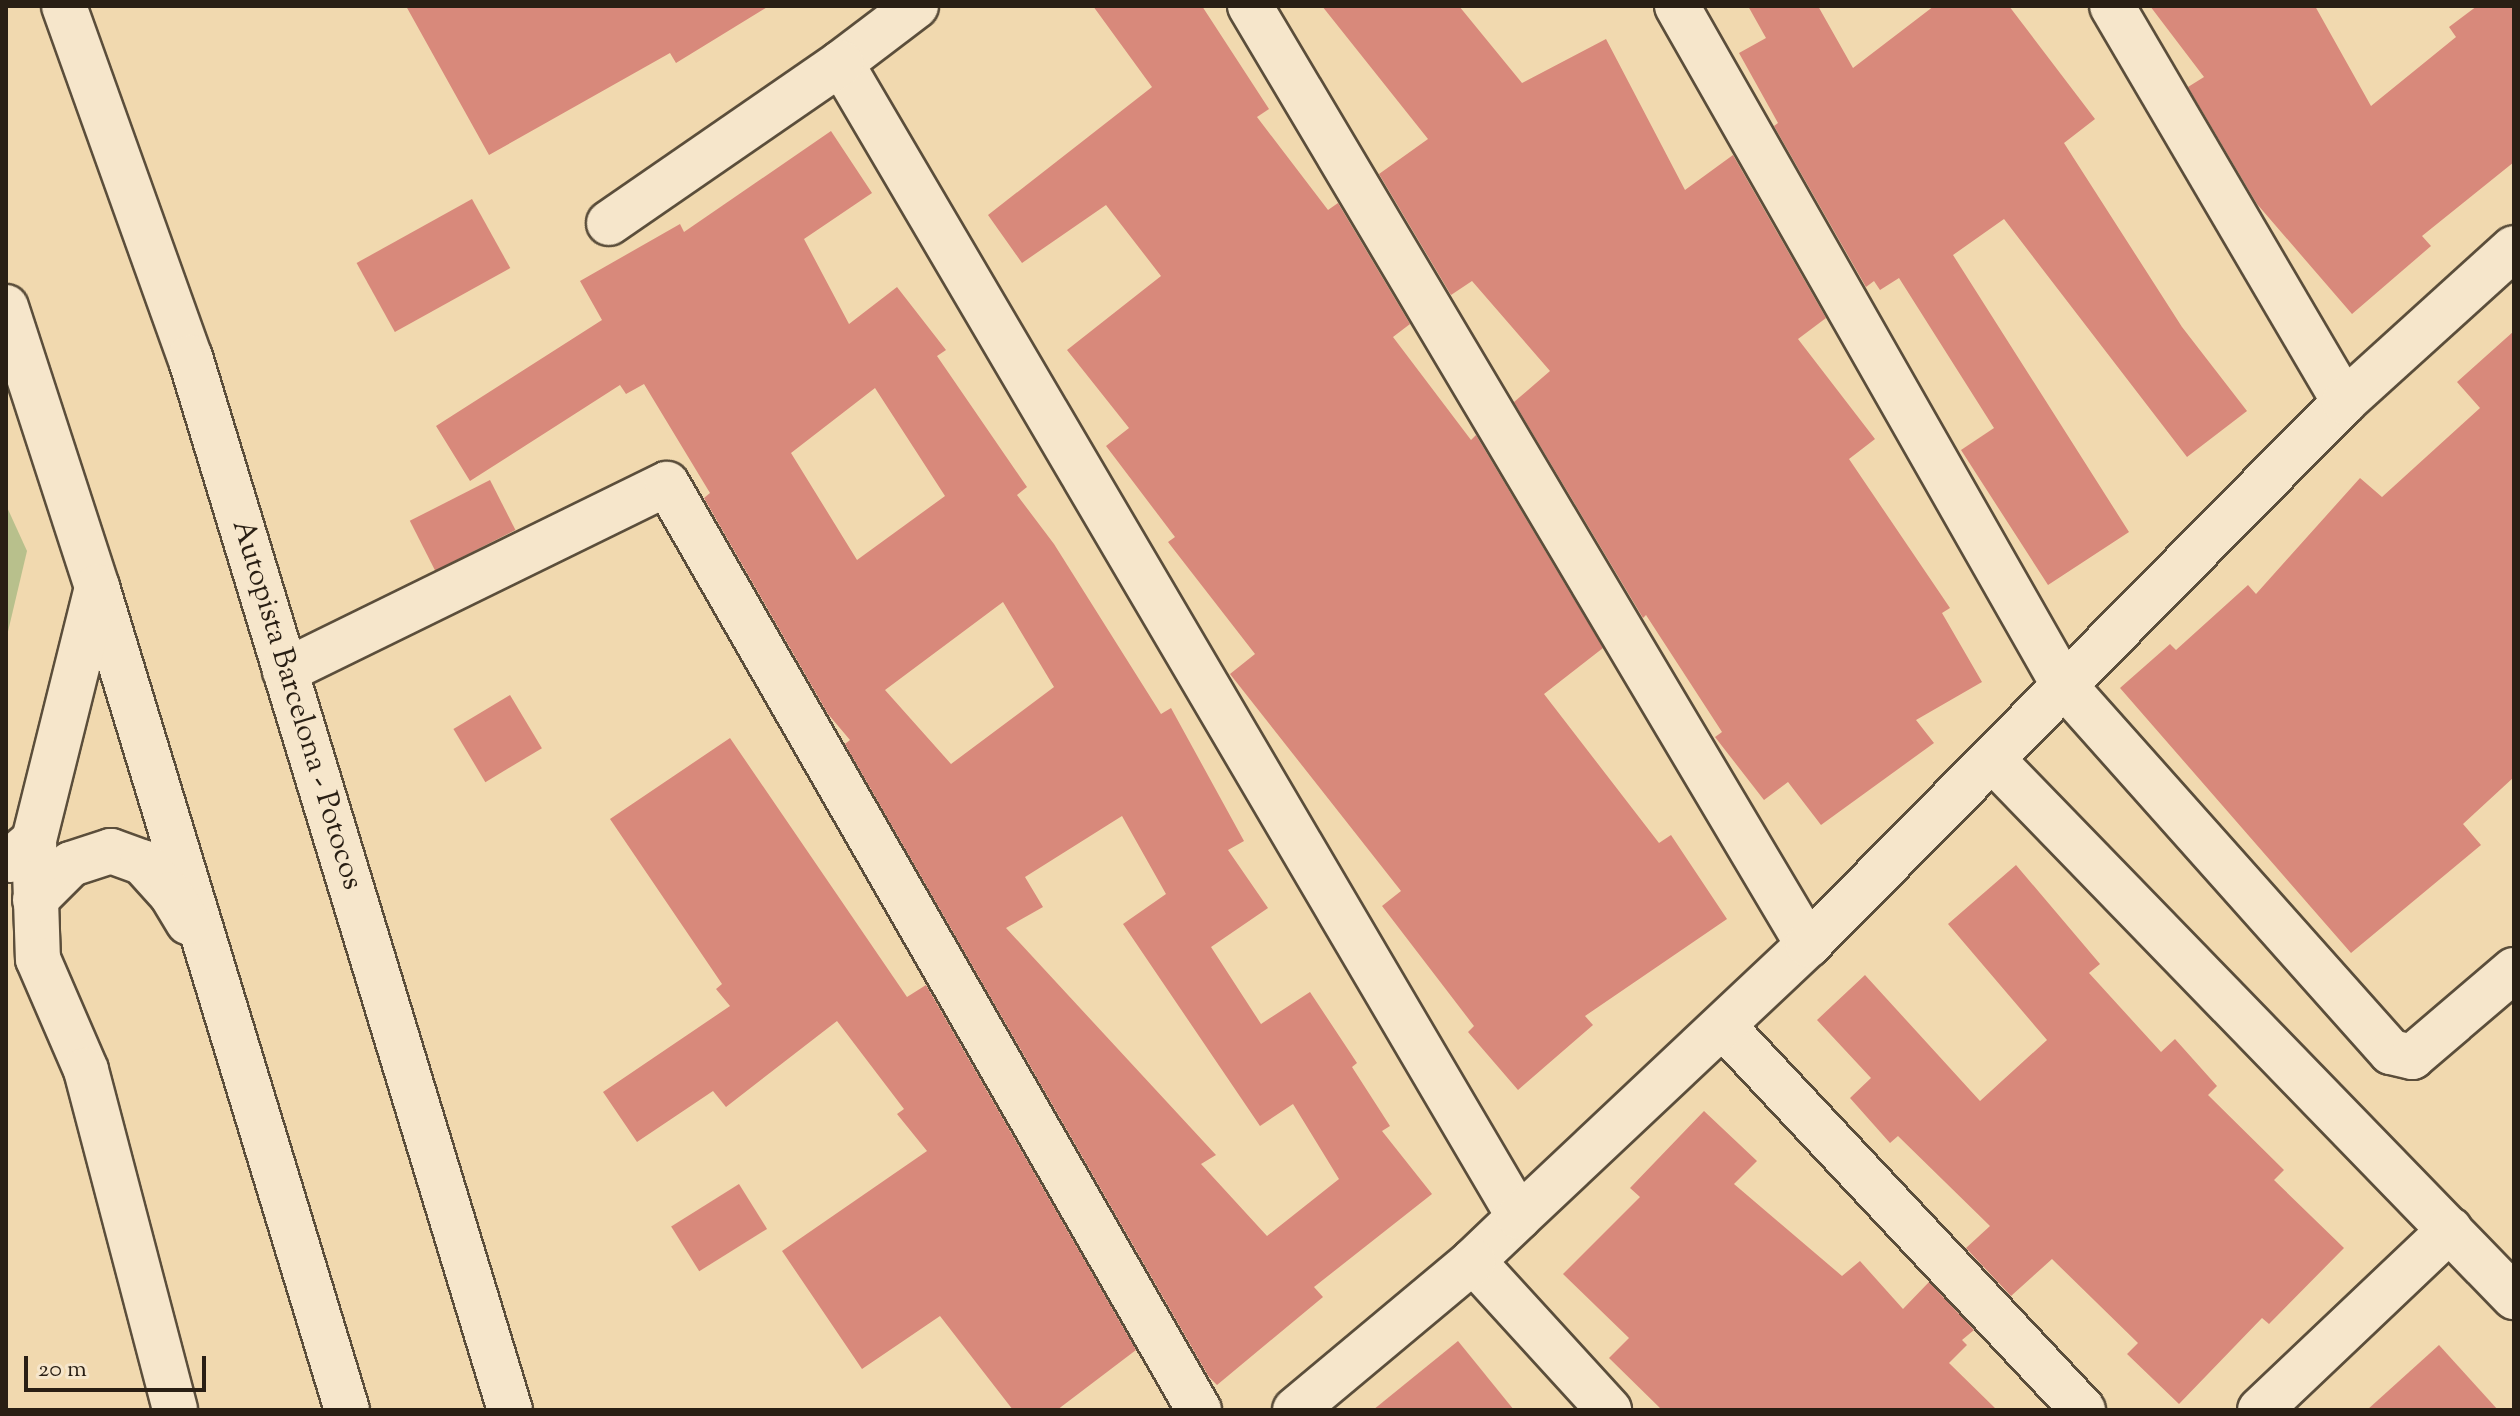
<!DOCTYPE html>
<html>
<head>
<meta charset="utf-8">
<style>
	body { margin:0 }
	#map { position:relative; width:2520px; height:1416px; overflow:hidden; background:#f1d9af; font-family:"Sorts Mill Goudy",serif }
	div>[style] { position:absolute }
	.green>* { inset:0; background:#b8c08c }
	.building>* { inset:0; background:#d8897b; transform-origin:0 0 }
	.roads { filter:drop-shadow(2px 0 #5b4e3b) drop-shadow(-2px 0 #5b4e3b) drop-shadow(0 2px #5b4e3b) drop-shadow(0 -2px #5b4e3b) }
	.minor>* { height:44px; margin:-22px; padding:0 22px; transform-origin:22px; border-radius:22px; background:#f6e6cb }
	span { translate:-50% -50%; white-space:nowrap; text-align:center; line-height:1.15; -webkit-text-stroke:6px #f6e6cb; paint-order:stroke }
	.street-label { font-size:30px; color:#291f14 }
	.frame { position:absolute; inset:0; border:8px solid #291f14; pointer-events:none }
	.scale { position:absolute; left:24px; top:1356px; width:182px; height:36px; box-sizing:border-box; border:4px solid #291f14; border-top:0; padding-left:10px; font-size:24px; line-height:28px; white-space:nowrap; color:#291f14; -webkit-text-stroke:6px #f6e6cb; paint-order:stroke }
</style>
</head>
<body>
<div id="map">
	<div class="green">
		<i style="clip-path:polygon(6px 505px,27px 551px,6px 640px)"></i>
	</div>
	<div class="building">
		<i style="clip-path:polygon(406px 6px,769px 6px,676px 63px,670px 53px,489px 155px)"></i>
		<i style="clip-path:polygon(1093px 6px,1202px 6px,1269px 109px,1257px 117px,1328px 210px,1338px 203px,1410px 324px,1393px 337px,1471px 440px,1476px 435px,1603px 648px,1544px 694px,1659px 843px,1671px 835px,1727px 919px,1585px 1016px,1593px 1025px,1518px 1090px,1468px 1032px,1474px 1026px,1382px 906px,1401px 891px,1230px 674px,1255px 654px,1168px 542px,1175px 537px,1106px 446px,1129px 428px,1067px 350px,1161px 276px,1106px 205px,1022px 263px,988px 215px,1152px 87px)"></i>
		<i style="clip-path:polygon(1322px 6px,1459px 6px,1522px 83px,1606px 39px,1685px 190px,1733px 155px,1826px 318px,1798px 339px,1875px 439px,1849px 459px,1950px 608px,1942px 613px,1982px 682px,1916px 720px,1934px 743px,1821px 825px,1788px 782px,1764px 800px,1715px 737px,1722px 732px,1646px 615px,1643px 618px,1514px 402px,1550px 371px,1472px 281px,1451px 295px,1379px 174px,1428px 139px)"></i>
		<i style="clip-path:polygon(1748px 6px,1818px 6px,1853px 68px,1934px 6px,2009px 6px,2095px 119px,2064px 143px,2182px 327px,2247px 411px,2187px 457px,2004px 219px,1953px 255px,2129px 532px,2048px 585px,1961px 450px,1994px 428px,1899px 278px,1880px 290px,1874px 281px,1866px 287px,1774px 126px,1778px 123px,1739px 53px,1766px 38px)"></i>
		<i style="clip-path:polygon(2150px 6px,2315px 6px,2371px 106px,2456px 37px,2449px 27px,2477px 6px,2514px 6px,2514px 162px,2422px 236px,2431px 246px,2352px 314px,2257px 204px,2188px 87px,2204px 77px)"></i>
		<i style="clip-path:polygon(evenodd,831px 131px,872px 193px,804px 239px,849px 324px,897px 287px,946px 350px,937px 356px,1027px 487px,1017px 495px,1054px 544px,1161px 714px,1171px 708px,1244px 841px,1228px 850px,1268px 908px,1211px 947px,1261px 1024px,1310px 992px,1357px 1063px,1352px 1067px,1390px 1126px,1382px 1131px,1432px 1194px,1314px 1287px,1323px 1297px,1217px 1385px,1209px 1377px,845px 744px,850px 740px,828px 714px,704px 498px,710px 493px,644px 384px,626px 394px,620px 385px,470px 481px,436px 426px,602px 320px,580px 281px,680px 224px,684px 232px,831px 131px,875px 388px,945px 496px,857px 560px,791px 453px,875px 388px,831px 131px,1003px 602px,1054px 687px,951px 764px,885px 690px,1003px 602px,831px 131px,1122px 816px,1166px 894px,1123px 924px,1260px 1126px,1293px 1104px,1339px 1179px,1267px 1236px,1201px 1164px,1216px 1155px,1006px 928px,1043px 907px,1025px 877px,1122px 816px)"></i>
		<i style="left:472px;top:199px;width:79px;height:132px;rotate:61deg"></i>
		<i style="clip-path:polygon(2514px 331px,2514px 777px,2463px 824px,2481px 845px,2351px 953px,2120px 688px,2170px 644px,2176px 650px,2248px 585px,2256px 594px,2360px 478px,2382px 497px,2480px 408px,2457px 382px)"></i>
		<i style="left:490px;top:480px;width:56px;height:90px;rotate:63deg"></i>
		<i style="left:510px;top:695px;width:62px;height:66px;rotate:59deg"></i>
		<i style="clip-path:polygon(730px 738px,907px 997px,926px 985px,1136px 1350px,1057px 1410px,1013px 1410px,940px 1316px,862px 1369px,782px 1251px,927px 1151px,897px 1114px,904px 1109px,837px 1021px,726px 1107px,713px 1091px,637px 1142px,603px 1092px,730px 1006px,716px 989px,722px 984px,610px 819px)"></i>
		<i style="clip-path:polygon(2016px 865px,2100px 964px,2089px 973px,2161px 1052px,2175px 1039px,2217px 1086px,2208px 1095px,2284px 1170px,2274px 1180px,2344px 1248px,2269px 1324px,2262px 1318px,2179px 1404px,2127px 1354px,2138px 1343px,2052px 1259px,2011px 1296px,1966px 1248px,1990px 1226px,1898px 1136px,1890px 1143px,1850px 1098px,1871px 1078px,1817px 1020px,1865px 975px,1980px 1101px,2047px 1040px,1948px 924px)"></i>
		<i style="clip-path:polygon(1704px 1111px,1757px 1161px,1734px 1184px,1842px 1276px,1860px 1261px,1903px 1309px,1929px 1282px,1974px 1330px,1962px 1340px,1967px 1345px,1949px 1363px,1997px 1410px,1662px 1410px,1609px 1358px,1629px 1338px,1563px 1274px,1640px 1197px,1630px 1188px)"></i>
		<i style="left:739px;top:1184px;width:53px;height:80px;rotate:58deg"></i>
		<i style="clip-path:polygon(1458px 1341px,1514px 1410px,1373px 1410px)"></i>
		<i style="clip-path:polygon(2439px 1345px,2498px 1410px,2367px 1410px)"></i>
	</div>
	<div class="roads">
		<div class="minor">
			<i style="left:64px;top:6px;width:373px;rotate:70.3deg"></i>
			<i style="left:190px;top:357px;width:1101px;rotate:73.1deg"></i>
			<i style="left:916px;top:6px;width:94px;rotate:142.8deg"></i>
			<i style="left:841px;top:63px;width:1338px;rotate:59.56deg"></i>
			<i style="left:1519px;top:1217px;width:64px;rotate:136.3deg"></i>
			<i style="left:1473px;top:1261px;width:202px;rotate:47.6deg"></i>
			<i style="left:1250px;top:6px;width:1092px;rotate:59.28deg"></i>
			<i style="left:1677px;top:6px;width:780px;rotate:60.35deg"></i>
			<i style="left:2063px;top:684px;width:493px;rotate:48.3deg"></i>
			<i style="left:2391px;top:1052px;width:22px;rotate:13deg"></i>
			<i style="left:2412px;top:1057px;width:134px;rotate:-40.5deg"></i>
			<i style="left:2112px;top:6px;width:459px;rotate:59.6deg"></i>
			<i style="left:609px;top:223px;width:282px;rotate:-34.6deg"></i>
			<i style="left:6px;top:307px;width:294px;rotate:72deg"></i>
			<i style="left:97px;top:587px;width:860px;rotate:73.1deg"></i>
			<i style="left:285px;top:671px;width:425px;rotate:-26.1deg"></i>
			<i style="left:667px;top:484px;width:1068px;rotate:60.12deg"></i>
			<i style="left:1992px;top:759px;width:750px;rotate:45.86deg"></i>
			<i style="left:34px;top:840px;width:119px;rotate:88.1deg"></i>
			<i style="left:38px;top:959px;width:121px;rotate:66.6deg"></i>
			<i style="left:86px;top:1070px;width:351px;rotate:75.3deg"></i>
			<i style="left:11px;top:860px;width:30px;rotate:-41deg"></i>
			<i style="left:34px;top:840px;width:261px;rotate:-76deg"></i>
			<i style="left:35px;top:900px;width:51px;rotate:-45deg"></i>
			<i style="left:71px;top:864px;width:42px;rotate:-18deg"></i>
			<i style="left:111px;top:851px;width:33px;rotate:20deg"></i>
			<i style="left:142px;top:862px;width:43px;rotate:47.8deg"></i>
			<i style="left:171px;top:894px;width:33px;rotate:59deg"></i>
			<i style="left:1724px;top:1027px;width:525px;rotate:46.85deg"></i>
			<i style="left:1519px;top:1217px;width:397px;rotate:-43.3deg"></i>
			<i style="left:1808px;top:945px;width:763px;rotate:-45.37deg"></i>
			<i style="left:2344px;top:402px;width:229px;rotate:-42.2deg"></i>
			<i style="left:1295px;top:1410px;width:232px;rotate:-39.9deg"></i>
			<i style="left:2260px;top:1410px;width:262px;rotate:-43.5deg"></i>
		</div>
	</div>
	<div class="street-label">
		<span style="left:296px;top:705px;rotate:73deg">Autopista Barcelona - Potocos</span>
	</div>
	<div class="frame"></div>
	<div class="scale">20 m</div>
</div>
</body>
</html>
